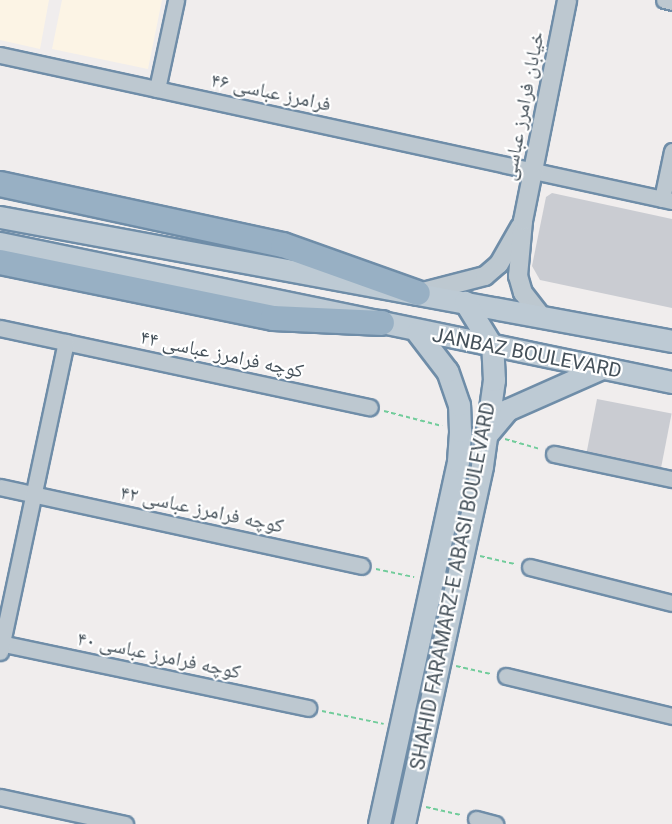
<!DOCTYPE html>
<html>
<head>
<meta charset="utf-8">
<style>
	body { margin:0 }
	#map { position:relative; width:672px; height:824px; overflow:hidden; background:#f0eded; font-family:Roboto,"Noto Naskh Arabic",sans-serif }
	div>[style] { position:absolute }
	.commercial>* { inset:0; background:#fcf4e5 }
	.building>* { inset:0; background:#caccd2; transform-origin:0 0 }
	.path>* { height:2px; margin-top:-1px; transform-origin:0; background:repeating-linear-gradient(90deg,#72cc9b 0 4.5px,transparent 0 7.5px) }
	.roads { filter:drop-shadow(2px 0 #6f8da8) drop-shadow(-2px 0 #6f8da8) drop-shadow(0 2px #6f8da8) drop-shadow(0 -2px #6f8da8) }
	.minor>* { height:15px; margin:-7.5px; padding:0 7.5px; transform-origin:7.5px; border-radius:7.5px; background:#bdc8d0 }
	.tertiary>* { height:18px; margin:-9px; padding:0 9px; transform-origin:9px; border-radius:9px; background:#bdc8d0 }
	.secondary>* { height:21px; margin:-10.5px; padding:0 10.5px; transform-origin:10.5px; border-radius:10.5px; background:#bdcad4 }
	.trunk>* { height:24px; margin:-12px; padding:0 12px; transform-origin:12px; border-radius:12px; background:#98b0c4 }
	span { translate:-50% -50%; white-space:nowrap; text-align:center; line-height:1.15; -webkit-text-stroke:4.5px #fff; paint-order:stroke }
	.street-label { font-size:20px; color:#45515a }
</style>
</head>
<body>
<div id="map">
	<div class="commercial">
		<i style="clip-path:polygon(0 0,49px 0,40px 49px,0 40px)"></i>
		<i style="clip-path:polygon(62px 0,162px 0,148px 69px,52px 49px)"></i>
	</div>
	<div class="building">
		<i style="clip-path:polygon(552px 193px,672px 219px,672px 308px,540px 280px,532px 266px,546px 197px)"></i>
		<i style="left:597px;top:399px;width:76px;height:55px;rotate:11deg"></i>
	</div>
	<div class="path">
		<i style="left:384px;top:411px;width:60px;rotate:14.5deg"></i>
		<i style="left:505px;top:439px;width:35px;rotate:16deg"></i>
		<i style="left:480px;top:556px;width:36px;rotate:13deg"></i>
		<i style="left:376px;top:569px;width:39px;rotate:12deg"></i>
		<i style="left:456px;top:666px;width:37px;rotate:13deg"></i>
		<i style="left:322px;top:711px;width:63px;rotate:11.8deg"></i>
		<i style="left:426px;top:807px;width:37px;rotate:13deg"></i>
	</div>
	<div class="roads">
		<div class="minor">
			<i style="left:664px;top:0;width:8px;rotate:14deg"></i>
			<i style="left:0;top:55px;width:688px;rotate:12.26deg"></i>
			<i style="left:157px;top:89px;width:91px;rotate:-77.9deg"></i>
			<i style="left:662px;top:199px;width:49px;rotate:-78.2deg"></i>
			<i style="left:0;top:328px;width:378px;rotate:12.1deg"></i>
			<i style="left:554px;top:454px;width:121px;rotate:12deg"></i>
			<i style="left:0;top:487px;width:370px;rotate:12.3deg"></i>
			<i style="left:530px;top:567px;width:146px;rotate:14.2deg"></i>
			<i style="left:0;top:643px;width:315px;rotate:11.9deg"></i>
			<i style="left:0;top:652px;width:317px;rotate:-78deg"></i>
			<i style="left:506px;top:676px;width:171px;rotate:13.5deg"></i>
			<i style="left:0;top:797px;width:128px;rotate:12.2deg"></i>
			<i style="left:476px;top:819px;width:20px;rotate:15deg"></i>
		</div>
		<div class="tertiary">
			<i style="left:419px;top:293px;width:68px;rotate:-14.4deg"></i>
			<i style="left:485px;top:276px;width:18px;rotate:-41deg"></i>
			<i style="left:499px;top:264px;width:43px;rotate:-60.4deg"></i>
			<i style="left:542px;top:317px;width:31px;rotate:-128deg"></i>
			<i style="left:523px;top:293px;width:18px;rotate:-106deg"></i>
			<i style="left:518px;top:276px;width:55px;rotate:-84.8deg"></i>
			<i style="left:523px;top:221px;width:225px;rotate:-78.7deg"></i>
		</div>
		<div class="secondary">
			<i style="left:0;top:217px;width:683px;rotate:10.45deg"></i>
			<i style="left:0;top:243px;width:686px;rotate:11.69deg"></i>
			<i style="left:488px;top:433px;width:30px;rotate:-50deg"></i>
			<i style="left:507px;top:410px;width:104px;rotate:-23.9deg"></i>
			<i style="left:379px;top:824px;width:371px;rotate:-77.7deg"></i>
			<i style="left:458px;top:461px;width:30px;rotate:-86deg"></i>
			<i style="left:460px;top:431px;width:26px;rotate:-92deg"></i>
			<i style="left:459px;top:405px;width:36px;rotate:-109deg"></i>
			<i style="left:447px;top:371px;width:49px;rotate:-127.6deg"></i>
			<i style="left:404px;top:824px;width:366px;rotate:-77.7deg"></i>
			<i style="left:482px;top:466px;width:87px;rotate:-82.1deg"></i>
			<i style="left:494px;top:380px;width:34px;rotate:-93deg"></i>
			<i style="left:492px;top:346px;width:52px;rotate:-121.5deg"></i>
		</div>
		<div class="trunk">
			<i style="left:0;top:184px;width:289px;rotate:12.2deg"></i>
			<i style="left:283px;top:245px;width:143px;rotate:19.6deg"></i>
			<i style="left:0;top:262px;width:279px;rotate:11.6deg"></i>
			<i style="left:273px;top:318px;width:109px;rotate:2.6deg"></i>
		</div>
	</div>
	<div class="street-label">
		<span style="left:271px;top:92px;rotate:12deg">فرامرز عباسی ۴۶</span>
		<span style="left:523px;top:106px;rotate:-79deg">خیابان فرامرز عباسی</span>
		<span style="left:527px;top:353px;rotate:11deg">JANBAZ BOULEVARD</span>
		<span style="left:222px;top:354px;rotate:12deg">کوچه فرامرز عباسی ۴۴</span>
		<span style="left:202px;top:509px;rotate:12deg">کوچه فرامرز عباسی ۴۲</span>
		<span style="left:453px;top:586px;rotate:-79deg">SHAHID FARAMARZ-E ABASI BOULEVARD</span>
		<span style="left:159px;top:655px;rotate:12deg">کوچه فرامرز عباسی ۴۰</span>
	</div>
</div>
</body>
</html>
